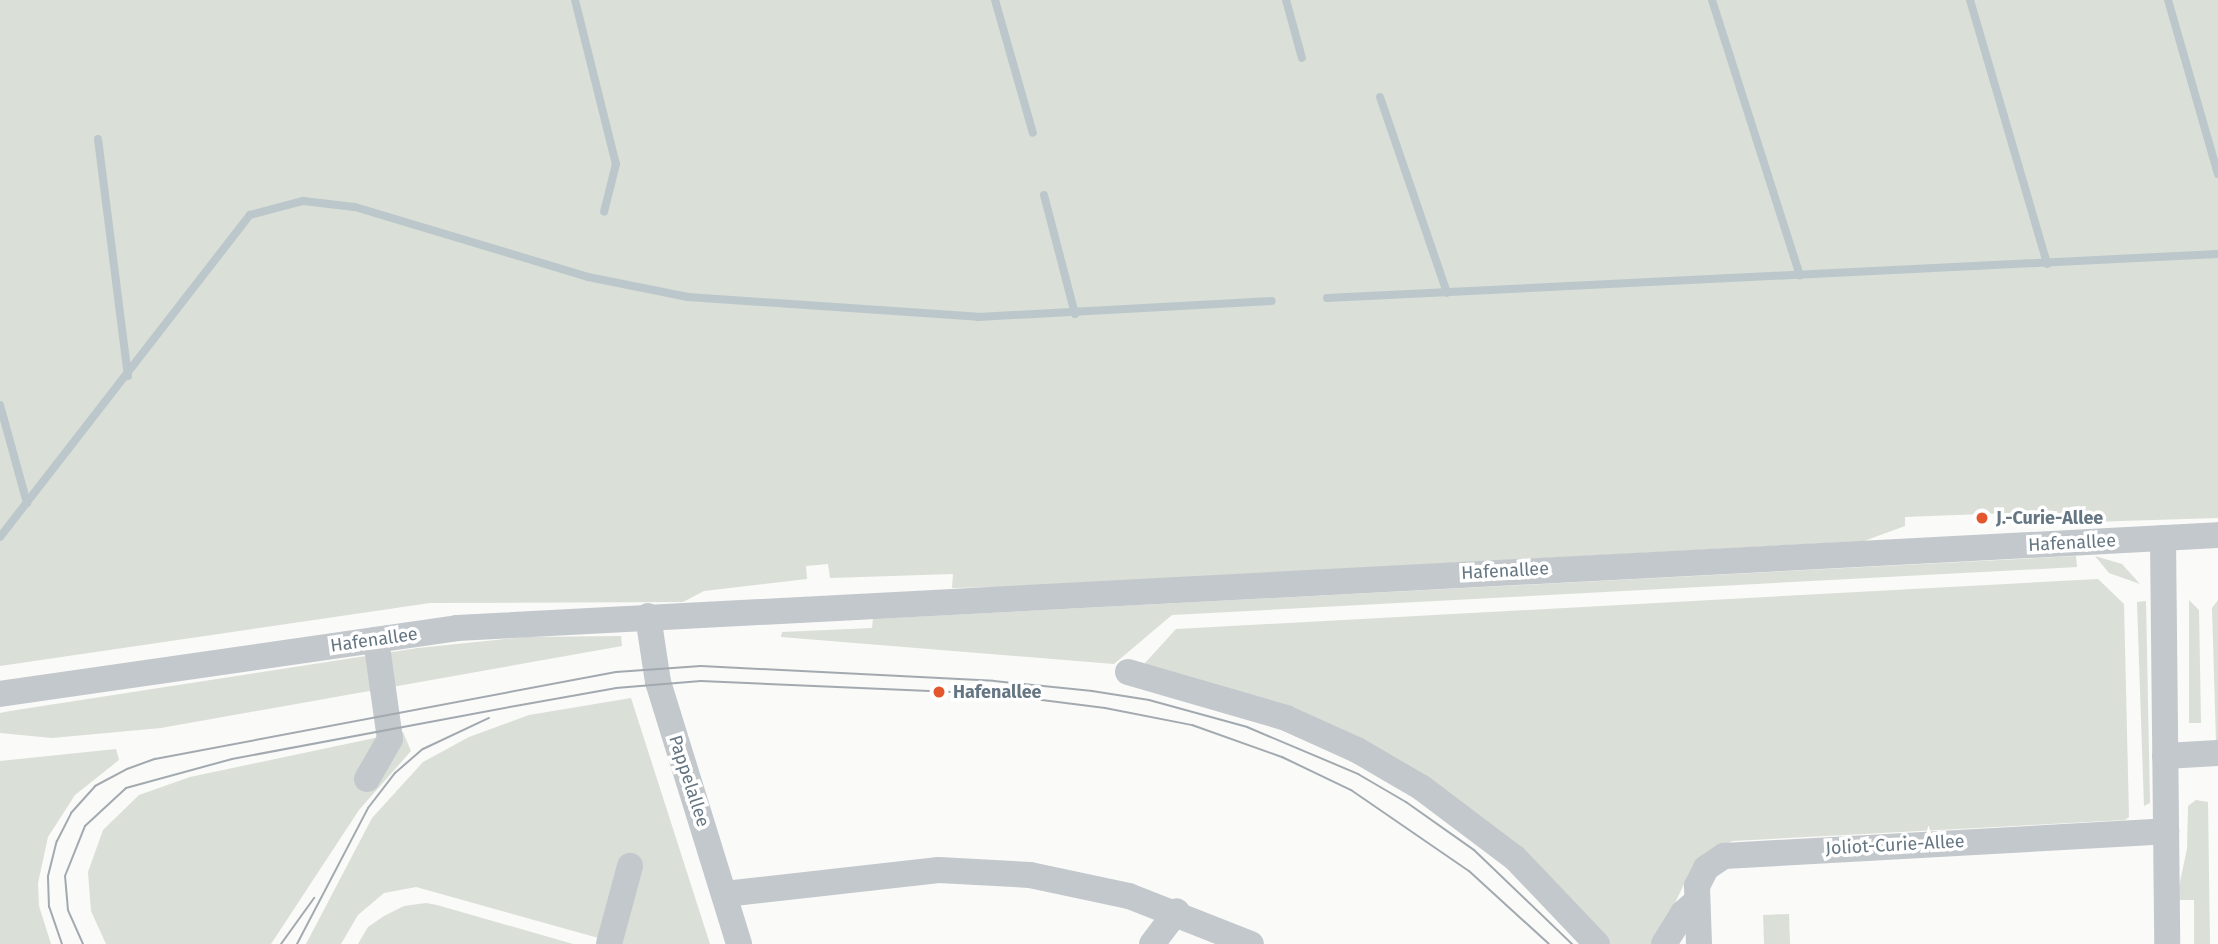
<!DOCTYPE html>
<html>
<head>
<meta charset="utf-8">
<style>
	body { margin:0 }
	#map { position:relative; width:2218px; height:944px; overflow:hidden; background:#fafaf8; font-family:"Fira Sans",sans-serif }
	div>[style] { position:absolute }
	.green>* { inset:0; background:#dadfd7; transform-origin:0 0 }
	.stream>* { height:8px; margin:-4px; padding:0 4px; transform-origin:4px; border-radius:4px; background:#bbc7cb }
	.minor>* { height:26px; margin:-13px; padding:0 13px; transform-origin:13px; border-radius:13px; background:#c3c8cc }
	.tram>* { height:2px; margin:-1px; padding:0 1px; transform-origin:1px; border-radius:1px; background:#a2aab0 }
	.dots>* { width:19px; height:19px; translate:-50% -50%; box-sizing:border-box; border:4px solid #fff; border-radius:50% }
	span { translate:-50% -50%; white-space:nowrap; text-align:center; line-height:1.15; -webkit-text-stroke:7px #fff; paint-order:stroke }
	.poi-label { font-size:18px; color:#657683; font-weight:700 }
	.left { translate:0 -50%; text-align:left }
	.street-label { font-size:18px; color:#657683 }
</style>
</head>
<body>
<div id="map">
	<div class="green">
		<i style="clip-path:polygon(0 0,2218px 0,2218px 518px,2089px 522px,2087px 514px,2058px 515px,2057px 511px,1905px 517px,1905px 526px,1864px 541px,1006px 587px,952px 588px,953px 574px,830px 578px,828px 564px,806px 566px,807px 579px,704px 591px,683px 602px,430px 603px,0 666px)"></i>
		<i style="clip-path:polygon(2076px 556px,2077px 567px,1172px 615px,1114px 664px,781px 637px,782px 632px,872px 628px,873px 619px)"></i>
		<i style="clip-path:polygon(2095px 556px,2122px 564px,2140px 584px,2109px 573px)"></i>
		<i style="clip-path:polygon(2098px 579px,2124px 604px,2129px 817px,2125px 820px,1733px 841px,1710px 851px,1689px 874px,1655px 944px,1605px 944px,1470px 812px,1147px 672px,1145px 663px,1176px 629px)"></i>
		<i style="clip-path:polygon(2189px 600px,2199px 610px,2201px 723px,2189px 723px)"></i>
		<i style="clip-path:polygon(2218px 600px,2218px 741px,2216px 742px,2212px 608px)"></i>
		<i style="clip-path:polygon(2146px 601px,2150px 803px,2144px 806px,2137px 602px)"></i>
		<i style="clip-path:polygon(621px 636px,622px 646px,161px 728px,52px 738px,0 733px,0 713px,10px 711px,418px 648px,524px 637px)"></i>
		<i style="clip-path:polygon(631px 698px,710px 944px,620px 944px,416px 887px,384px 893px,358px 915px,341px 944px,306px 944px,372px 818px,423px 762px,469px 737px,529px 715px)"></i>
		<i style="clip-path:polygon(403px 732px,411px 751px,359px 810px,271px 944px,106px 944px,91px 911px,88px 872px,103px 830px,139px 795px,190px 777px)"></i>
		<i style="clip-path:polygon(116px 749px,119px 760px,75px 795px,48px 837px,38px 883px,39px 906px,51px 944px,0 944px,0 761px)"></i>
		<i style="clip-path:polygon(2196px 800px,2208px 802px,2210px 944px,2194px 944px,2194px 900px,2176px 900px,2187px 849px,2188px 806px)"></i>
		<i style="clip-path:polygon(426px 903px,437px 905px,573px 944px,358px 944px,368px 927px,384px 916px,404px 906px)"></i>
		<i style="left:1789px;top:914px;width:30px;height:26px;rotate:88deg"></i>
	</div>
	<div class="stream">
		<i style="left:575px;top:0;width:169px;rotate:76deg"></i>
		<i style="left:616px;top:164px;width:49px;rotate:104deg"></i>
		<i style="left:995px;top:0;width:138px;rotate:74.1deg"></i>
		<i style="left:1286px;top:0;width:60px;rotate:74.6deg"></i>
		<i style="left:1712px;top:0;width:289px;rotate:72.3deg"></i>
		<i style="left:1970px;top:0;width:275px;rotate:73.7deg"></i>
		<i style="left:2168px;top:0;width:181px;rotate:74deg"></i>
		<i style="left:1380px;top:97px;width:207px;rotate:71.1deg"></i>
		<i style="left:98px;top:139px;width:239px;rotate:82.8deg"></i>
		<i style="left:1044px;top:195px;width:123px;rotate:75.4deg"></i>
		<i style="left:1327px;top:298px;width:892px;rotate:-2.83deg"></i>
		<i style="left:0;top:405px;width:102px;rotate:74.6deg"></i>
		<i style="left:0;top:537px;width:408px;rotate:-52.2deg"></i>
		<i style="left:250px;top:215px;width:55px;rotate:-14.8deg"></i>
		<i style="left:303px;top:201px;width:52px;rotate:6.6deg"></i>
		<i style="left:355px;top:207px;width:243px;rotate:16.7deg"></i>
		<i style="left:588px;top:277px;width:102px;rotate:11.3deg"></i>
		<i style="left:688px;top:297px;width:291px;rotate:3.9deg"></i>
		<i style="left:978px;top:317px;width:294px;rotate:-3.1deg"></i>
	</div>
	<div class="minor">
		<i style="left:2163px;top:538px;width:406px;rotate:89.4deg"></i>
		<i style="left:648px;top:616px;width:67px;rotate:81.4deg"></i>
		<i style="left:658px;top:682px;width:274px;rotate:72.8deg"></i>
		<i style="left:1128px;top:672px;width:165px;rotate:16.2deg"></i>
		<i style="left:1286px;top:718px;width:78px;rotate:24.3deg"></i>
		<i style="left:1357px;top:750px;width:75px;rotate:30.3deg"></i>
		<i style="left:1422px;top:788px;width:116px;rotate:37deg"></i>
		<i style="left:1515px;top:858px;width:119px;rotate:46.4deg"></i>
		<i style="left:0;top:694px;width:462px;rotate:-8.2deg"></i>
		<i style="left:457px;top:628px;width:1763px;rotate:-3.02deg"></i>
		<i style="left:2165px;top:756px;width:53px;rotate:-3.2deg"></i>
		<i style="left:367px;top:779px;width:46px;rotate:-60.1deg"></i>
		<i style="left:390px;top:739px;width:100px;rotate:-98deg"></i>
		<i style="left:725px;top:894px;width:215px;rotate:-6.4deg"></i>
		<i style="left:939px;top:870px;width:91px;rotate:3.1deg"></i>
		<i style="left:1030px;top:875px;width:101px;rotate:12deg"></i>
		<i style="left:1129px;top:896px;width:131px;rotate:21.5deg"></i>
		<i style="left:609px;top:944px;width:81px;rotate:-74.9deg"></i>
		<i style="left:1152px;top:944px;width:41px;rotate:-52.9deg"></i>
		<i style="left:1664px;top:944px;width:36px;rotate:-58deg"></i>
		<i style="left:1683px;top:913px;width:17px;rotate:-40deg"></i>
		<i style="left:1699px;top:944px;width:58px;rotate:-92deg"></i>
		<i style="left:1697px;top:886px;width:20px;rotate:-63deg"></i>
		<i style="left:1706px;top:868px;width:22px;rotate:-34deg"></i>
		<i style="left:1724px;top:856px;width:443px;rotate:-3.2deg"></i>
	</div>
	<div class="tram">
		<i style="left:62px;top:944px;width:39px;rotate:-109deg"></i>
		<i style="left:49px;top:907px;width:31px;rotate:-92deg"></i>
		<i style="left:48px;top:876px;width:36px;rotate:-76deg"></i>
		<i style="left:57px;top:841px;width:31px;rotate:-63deg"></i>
		<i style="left:71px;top:813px;width:36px;rotate:-48deg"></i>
		<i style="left:95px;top:786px;width:36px;rotate:-28deg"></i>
		<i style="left:127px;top:769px;width:30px;rotate:-20deg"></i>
		<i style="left:155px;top:759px;width:469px;rotate:-10.7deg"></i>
		<i style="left:616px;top:672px;width:85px;rotate:-4deg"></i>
		<i style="left:701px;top:666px;width:293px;rotate:2.9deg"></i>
		<i style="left:994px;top:681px;width:99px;rotate:5.8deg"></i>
		<i style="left:1092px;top:691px;width:58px;rotate:9deg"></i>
		<i style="left:1149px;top:700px;width:102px;rotate:15.4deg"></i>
		<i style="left:1247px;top:727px;width:121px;rotate:22.9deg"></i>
		<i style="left:1358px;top:774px;width:56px;rotate:30.3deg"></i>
		<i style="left:1406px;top:802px;width:83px;rotate:35.2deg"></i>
		<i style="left:1474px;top:850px;width:136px;rotate:43.8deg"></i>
		<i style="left:83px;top:944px;width:37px;rotate:-114deg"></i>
		<i style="left:68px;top:910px;width:34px;rotate:-95deg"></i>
		<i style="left:65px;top:876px;width:54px;rotate:-68.2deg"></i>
		<i style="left:85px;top:826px;width:56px;rotate:-42.8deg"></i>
		<i style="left:126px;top:788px;width:110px;rotate:-15.3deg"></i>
		<i style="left:232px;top:759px;width:294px;rotate:-10.6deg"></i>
		<i style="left:521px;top:705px;width:97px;rotate:-10.1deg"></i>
		<i style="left:616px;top:688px;width:85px;rotate:-4.7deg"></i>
		<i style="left:701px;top:681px;width:292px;rotate:2.5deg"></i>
		<i style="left:993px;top:694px;width:113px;rotate:7.1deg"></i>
		<i style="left:1105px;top:708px;width:89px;rotate:11.1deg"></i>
		<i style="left:1192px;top:725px;width:96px;rotate:19.6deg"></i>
		<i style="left:1282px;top:757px;width:76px;rotate:25.6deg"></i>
		<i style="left:1351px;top:790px;width:143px;rotate:34.5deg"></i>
		<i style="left:1469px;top:871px;width:108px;rotate:42.4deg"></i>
		<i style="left:281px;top:944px;width:57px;rotate:-54.3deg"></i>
		<i style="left:297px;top:944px;width:153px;rotate:-62.4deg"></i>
		<i style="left:368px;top:808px;width:44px;rotate:-52.4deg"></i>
		<i style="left:395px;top:773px;width:37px;rotate:-41deg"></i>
		<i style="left:423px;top:749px;width:73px;rotate:-25.2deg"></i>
	</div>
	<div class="dots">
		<i style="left:1982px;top:518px;background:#e4572e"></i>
		<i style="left:939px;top:692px;background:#e4572e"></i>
	</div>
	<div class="poi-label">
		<span class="left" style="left:1996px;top:518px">J.-Curie-Allee</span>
		<span class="left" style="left:953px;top:692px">Hafenallee</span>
	</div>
	<div class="street-label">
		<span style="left:2072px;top:543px;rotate:-3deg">Hafenallee</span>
		<span style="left:1505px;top:571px;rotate:-3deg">Hafenallee</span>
		<span style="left:374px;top:640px;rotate:-8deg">Hafenallee</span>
		<span style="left:689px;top:781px;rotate:72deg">Pappelallee</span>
		<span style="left:1895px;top:845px;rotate:-3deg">Joliot-Curie-Allee</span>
	</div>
</div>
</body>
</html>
